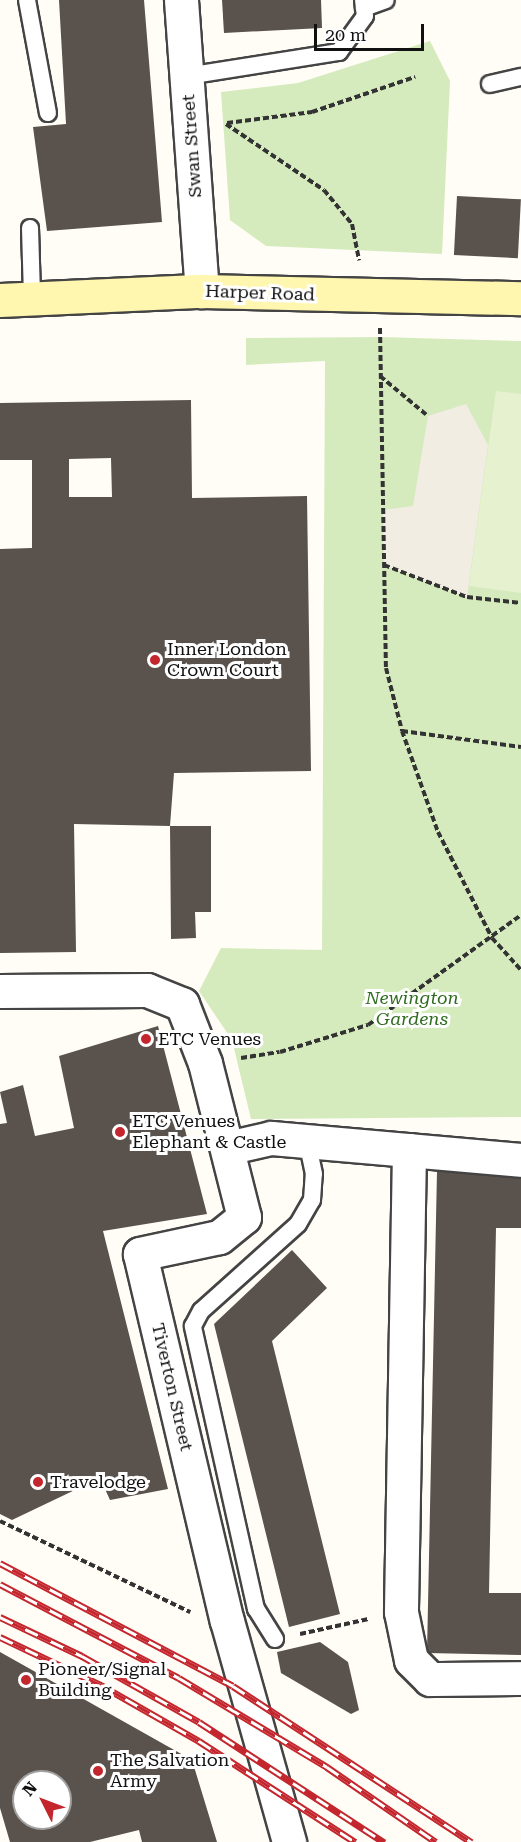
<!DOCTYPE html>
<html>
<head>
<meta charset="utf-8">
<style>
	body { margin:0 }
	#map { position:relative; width:521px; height:1842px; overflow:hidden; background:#fffdf5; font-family:"Roboto Serif",serif }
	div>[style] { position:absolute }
	.green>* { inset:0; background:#d5ebbd }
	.pitch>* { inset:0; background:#e6f2cf }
	.plaza>* { inset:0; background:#f1ede2 }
	.building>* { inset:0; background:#5a524d; transform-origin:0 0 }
	.path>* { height:4px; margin-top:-2px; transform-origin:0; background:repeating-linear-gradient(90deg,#333 0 6px,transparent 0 9px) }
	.roads { filter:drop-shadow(2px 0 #444) drop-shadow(-2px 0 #444) drop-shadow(0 2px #444) drop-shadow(0 -2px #444) }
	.service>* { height:16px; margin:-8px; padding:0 8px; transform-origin:8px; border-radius:8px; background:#fff }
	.minor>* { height:33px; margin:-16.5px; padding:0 16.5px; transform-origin:16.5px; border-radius:16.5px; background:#fff }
	.secondary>* { height:33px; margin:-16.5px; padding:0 16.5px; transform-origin:16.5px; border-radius:16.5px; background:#fff6b0 }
	.rail>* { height:7px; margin-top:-3.5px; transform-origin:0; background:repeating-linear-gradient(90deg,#fff 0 14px,#c4262e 0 28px); box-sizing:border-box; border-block:2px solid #c4262e }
	.dots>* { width:16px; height:16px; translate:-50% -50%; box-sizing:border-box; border:3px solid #fff; border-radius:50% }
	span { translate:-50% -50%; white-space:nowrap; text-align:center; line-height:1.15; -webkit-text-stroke:6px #fff; paint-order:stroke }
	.street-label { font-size:18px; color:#111 }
	.poi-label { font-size:18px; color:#111 }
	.left { translate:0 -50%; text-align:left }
	.park-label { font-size:18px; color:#2f6b1f; font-style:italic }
	.north { position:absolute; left:12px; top:1770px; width:60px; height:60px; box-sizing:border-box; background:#fff; border:2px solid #a0a0a0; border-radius:50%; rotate:312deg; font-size:16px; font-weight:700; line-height:24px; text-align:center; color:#111 }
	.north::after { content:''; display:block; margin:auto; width:21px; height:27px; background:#c4262e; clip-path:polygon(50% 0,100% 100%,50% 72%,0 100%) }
	.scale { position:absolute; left:314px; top:24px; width:110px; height:27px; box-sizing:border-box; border:3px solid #111; border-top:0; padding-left:8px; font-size:18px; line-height:21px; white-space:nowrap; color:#111; -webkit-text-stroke:4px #fff; paint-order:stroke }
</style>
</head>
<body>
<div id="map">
	<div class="green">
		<i style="clip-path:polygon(430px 41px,450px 81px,442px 254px,266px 246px,230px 220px,221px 92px,298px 83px)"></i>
		<i style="clip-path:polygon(380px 337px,521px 341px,521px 1117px,251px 1119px,232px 1040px,199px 991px,221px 948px,322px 950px,325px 361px,246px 365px,246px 338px)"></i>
	</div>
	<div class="pitch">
		<i style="clip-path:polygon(496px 391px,521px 394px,521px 593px,469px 586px)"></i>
	</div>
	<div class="plaza">
		<i style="clip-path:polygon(466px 404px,488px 445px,467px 597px,384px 565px,383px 510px,413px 506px,428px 416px)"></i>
	</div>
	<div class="building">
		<i style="clip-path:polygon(59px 0,144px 0,162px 222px,47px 231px,33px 127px,66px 124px)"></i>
		<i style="clip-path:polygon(222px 0,321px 0,322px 28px,224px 33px)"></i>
		<i style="left:457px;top:196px;width:64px;height:59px;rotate:3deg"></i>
		<i style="clip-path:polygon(evenodd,191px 400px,192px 498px,307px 496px,311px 771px,174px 773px,170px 826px,74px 824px,76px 952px,0 953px,0 549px,32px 548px,32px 460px,0 460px,0 403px,191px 400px,111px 458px,112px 497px,69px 497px,69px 459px,111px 458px)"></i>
		<i style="clip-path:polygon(170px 826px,211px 826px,211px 912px,195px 912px,196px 938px,171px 939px)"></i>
		<i style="clip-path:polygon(158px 1026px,207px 1214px,103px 1231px,168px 1489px,110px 1500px,100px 1478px,12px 1520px,0 1514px,0 1124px,7px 1123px,0 1092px,23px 1085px,35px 1136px,74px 1128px,59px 1056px)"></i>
		<i style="clip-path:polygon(437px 1171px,521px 1172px,521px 1228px,496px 1228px,489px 1593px,521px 1593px,521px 1655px,427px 1653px)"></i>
		<i style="clip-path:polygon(292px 1250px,327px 1288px,272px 1341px,340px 1614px,289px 1627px,214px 1324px)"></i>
		<i style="clip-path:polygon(320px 1642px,348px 1662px,359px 1710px,351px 1714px,281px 1673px,277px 1652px)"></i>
		<i style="clip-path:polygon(evenodd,0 1652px,192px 1760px,217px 1842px,142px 1842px,139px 1830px,90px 1842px,10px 1842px,0 1808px,0 1652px,24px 1782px,60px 1782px,60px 1818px,24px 1818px,24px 1782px)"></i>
	</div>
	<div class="path">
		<i style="left:227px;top:123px;width:86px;rotate:-7.4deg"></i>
		<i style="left:312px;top:112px;width:109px;rotate:-18.8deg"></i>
		<i style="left:226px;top:124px;width:118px;rotate:34deg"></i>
		<i style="left:324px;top:190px;width:44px;rotate:50.5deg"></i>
		<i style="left:352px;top:224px;width:37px;rotate:79deg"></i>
		<i style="left:380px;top:328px;width:340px;rotate:89deg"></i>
		<i style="left:386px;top:668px;width:65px;rotate:75.7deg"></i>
		<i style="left:402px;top:731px;width:107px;rotate:70.4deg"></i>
		<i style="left:438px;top:832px;width:119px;rotate:63deg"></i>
		<i style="left:492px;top:938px;width:43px;rotate:47.8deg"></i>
		<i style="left:380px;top:376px;width:62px;rotate:39.8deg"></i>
		<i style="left:384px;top:565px;width:89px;rotate:21.1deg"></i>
		<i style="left:467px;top:597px;width:54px;rotate:6.3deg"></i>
		<i style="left:402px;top:731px;width:120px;rotate:7.7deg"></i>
		<i style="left:241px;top:1058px;width:39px;rotate:-9deg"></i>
		<i style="left:280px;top:1052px;width:92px;rotate:-17.1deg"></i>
		<i style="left:368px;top:1025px;width:188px;rotate:-35.7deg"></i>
		<i style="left:0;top:1521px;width:211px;rotate:25.6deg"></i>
		<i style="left:300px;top:1634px;width:70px;rotate:-12.4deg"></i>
	</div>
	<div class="roads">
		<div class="service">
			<i style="left:27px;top:0;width:115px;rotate:79.5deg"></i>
			<i style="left:364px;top:8px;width:23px;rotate:-20deg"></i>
			<i style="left:187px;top:76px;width:154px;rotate:-9deg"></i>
			<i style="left:339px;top:52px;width:44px;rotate:-54.2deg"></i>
			<i style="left:365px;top:16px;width:16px;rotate:-97deg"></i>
			<i style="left:490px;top:84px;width:32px;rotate:-13deg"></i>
			<i style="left:30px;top:228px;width:68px;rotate:88.3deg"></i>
			<i style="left:275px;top:1639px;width:36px;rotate:-122deg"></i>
			<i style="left:256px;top:1609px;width:290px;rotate:-102.6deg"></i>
			<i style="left:193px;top:1326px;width:17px;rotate:-62deg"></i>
			<i style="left:201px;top:1311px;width:130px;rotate:-41.9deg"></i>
			<i style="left:298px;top:1224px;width:28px;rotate:-60deg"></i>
			<i style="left:312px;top:1200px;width:26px;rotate:-86deg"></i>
			<i style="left:314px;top:1174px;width:34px;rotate:-102deg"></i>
		</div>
		<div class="minor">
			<i style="left:181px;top:0;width:292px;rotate:85.9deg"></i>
			<i style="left:0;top:991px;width:147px;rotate:-0.4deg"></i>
			<i style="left:147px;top:990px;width:38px;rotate:22deg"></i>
			<i style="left:182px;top:1004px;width:63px;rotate:68.7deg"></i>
			<i style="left:205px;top:1063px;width:159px;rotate:75.8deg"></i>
			<i style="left:244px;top:1217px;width:32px;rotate:141deg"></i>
			<i style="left:219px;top:1237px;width:81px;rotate:167.9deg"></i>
			<i style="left:140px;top:1254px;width:377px;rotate:76.7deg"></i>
			<i style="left:227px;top:1621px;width:230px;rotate:74.3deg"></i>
			<i style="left:227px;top:1148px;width:45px;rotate:-12.8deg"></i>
			<i style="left:271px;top:1138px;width:251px;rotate:5deg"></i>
			<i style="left:409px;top:1150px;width:462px;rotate:91deg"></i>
			<i style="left:401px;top:1612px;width:49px;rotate:78.2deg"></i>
			<i style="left:411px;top:1660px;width:27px;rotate:45deg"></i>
			<i style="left:430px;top:1679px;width:91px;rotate:-0.6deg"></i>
		</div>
		<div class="secondary">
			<i style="left:0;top:300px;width:202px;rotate:-2.6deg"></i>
			<i style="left:202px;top:291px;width:319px;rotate:1.3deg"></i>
		</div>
	</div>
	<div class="rail">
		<i style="left:0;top:1563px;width:263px;rotate:27.8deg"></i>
		<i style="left:233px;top:1686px;width:285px;rotate:33.2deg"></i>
		<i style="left:0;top:1584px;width:202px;rotate:27.7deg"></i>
		<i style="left:179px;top:1678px;width:173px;rotate:31deg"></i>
		<i style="left:327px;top:1767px;width:132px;rotate:34.5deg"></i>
		<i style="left:0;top:1617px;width:91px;rotate:25.4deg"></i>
		<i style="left:82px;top:1656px;width:134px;rotate:29.4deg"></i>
		<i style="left:199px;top:1722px;width:221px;rotate:33deg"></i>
		<i style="left:0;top:1637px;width:112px;rotate:25.4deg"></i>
		<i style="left:101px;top:1685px;width:113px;rotate:29.7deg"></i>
		<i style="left:199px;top:1741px;width:186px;rotate:32.9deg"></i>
	</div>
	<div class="dots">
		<i style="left:155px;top:660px;background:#c4262e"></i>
		<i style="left:146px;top:1039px;background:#c4262e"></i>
		<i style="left:120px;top:1132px;background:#c4262e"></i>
		<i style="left:38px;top:1482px;background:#c4262e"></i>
		<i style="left:26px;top:1680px;background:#c4262e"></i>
		<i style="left:98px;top:1771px;background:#c4262e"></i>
	</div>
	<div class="street-label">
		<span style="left:192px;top:146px;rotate:-94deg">Swan Street</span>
		<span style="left:260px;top:293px;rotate:2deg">Harper Road</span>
		<span style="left:172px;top:1387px;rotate:77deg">Tiverton Street</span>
	</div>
	<div class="poi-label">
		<span class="left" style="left:167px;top:660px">Inner London<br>Crown Court</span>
		<span class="left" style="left:158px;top:1039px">ETC Venues</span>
		<span class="left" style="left:132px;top:1132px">ETC Venues<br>Elephant &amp; Castle</span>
		<span class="left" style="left:50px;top:1482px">Travelodge</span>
		<span class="left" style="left:38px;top:1680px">Pioneer/Signal<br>Building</span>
		<span class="left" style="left:110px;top:1771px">The Salvation<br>Army</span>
	</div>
	<div class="park-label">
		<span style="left:412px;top:1009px">Newington<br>Gardens</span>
	</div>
	<div class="north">N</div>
	<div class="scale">20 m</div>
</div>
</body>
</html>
